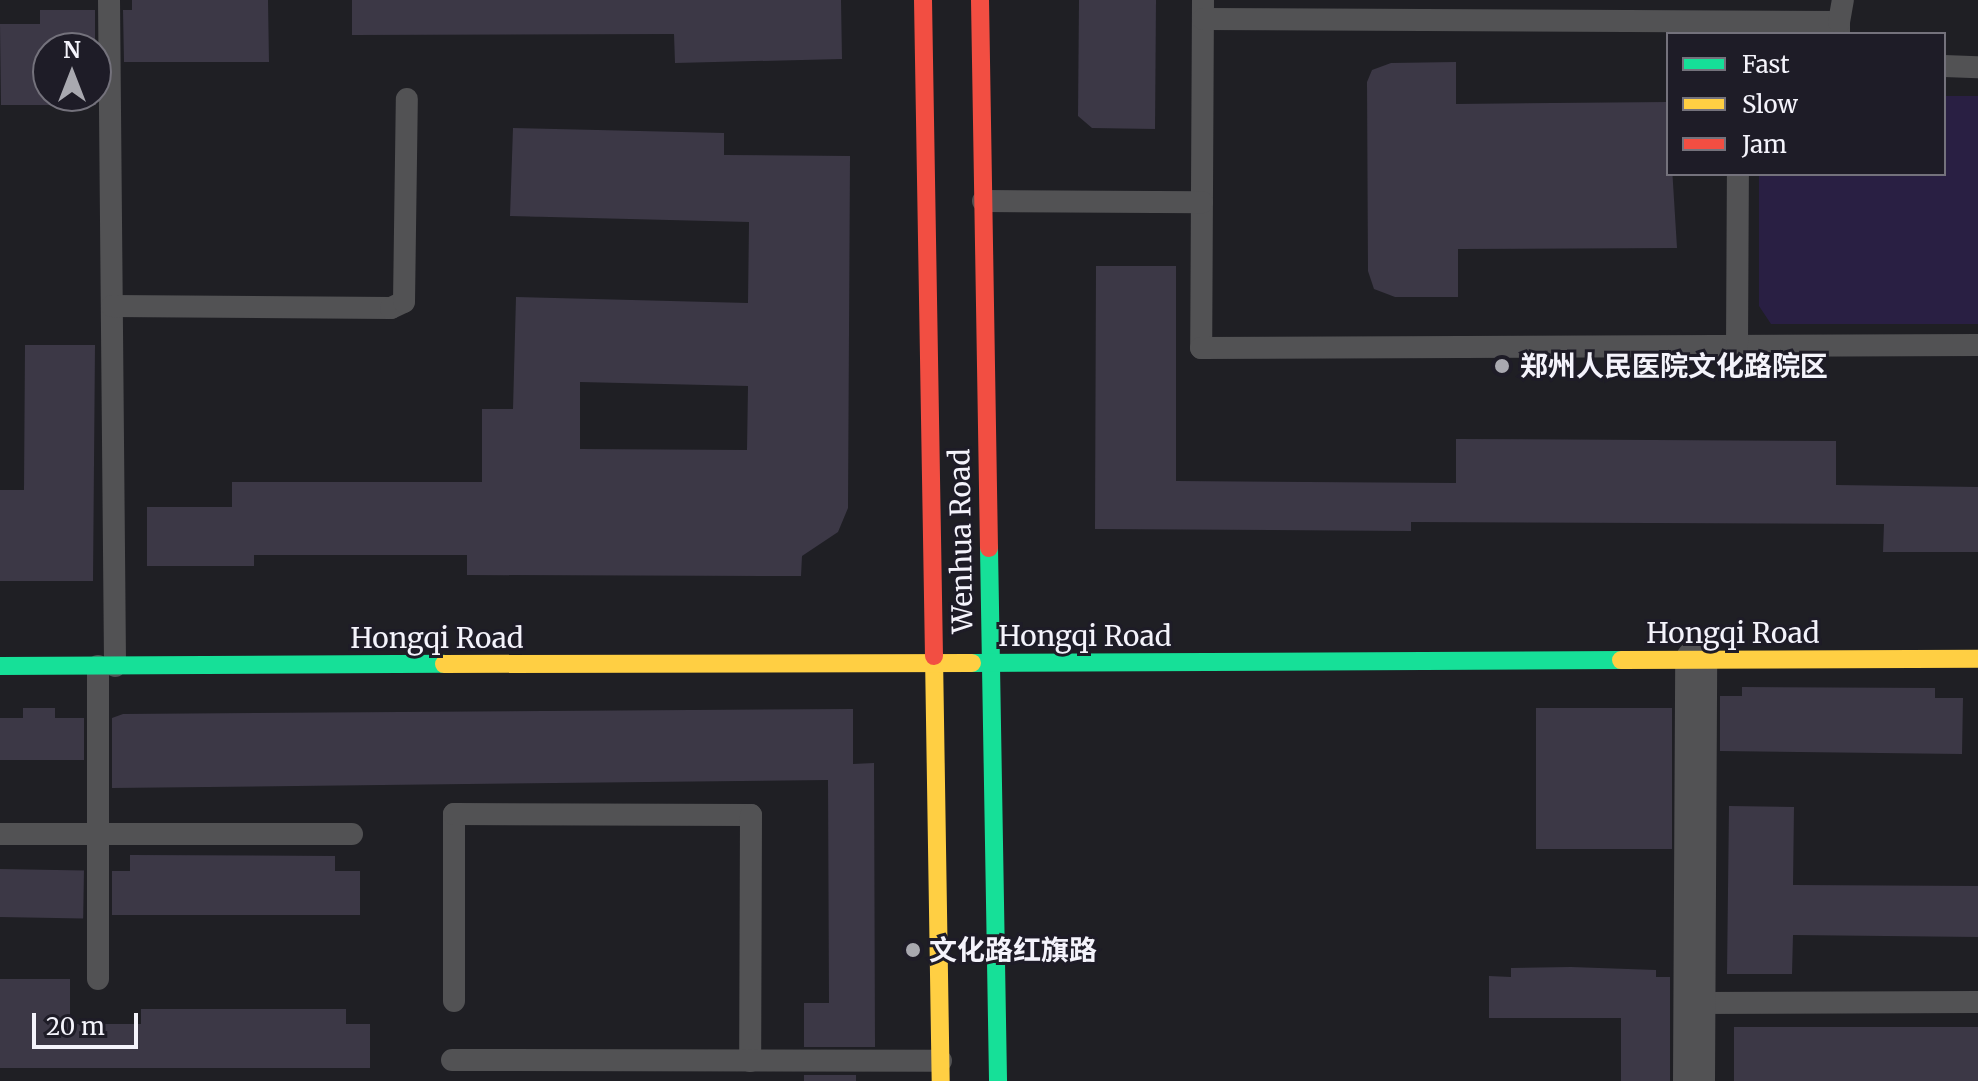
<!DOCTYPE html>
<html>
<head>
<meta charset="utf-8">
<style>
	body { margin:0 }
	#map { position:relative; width:1978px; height:1081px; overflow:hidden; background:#1f1f24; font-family:Merriweather,"Noto Sans SC",serif }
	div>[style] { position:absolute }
	.green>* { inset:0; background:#291f43 }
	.building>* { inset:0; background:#3c3846; transform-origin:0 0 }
	.lane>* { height:22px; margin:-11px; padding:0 11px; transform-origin:11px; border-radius:11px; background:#525254 }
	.street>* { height:42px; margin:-21px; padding:0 21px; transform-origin:21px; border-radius:21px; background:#525254 }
	.fast>* { height:18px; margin:-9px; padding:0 9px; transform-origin:9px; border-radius:9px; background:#16e098 }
	.slow>* { height:18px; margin:-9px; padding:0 9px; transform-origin:9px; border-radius:9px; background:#ffcf43 }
	.jam>* { height:18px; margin:-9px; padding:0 9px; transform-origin:9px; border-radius:9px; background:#f24e42 }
	.dots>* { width:22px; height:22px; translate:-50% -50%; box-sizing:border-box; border:4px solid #1e1c27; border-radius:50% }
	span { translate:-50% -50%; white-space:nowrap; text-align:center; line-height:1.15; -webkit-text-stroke:6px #1e1c27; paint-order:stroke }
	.poi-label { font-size:28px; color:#f4f3fb; font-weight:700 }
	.left { translate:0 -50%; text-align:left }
	.street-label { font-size:28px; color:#f4f3fb }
	.legend { position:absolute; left:1666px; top:32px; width:280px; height:144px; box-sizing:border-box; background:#1e1c27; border:2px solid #74727c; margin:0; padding:10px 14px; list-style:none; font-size:24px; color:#f4f3fb }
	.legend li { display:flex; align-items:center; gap:16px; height:40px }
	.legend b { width:40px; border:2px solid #74727c }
	.north { position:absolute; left:32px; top:32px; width:80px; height:80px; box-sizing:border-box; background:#1e1c27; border:2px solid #74727c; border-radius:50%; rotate:0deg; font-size:22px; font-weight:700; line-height:32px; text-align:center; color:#f4f3fb }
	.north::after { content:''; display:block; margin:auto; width:28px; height:36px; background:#a9a9b0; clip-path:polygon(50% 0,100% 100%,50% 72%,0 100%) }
	.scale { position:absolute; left:32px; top:1013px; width:106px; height:36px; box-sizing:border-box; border:4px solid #f4f3fb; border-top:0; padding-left:10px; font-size:24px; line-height:28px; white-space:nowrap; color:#f4f3fb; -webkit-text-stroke:6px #1e1c27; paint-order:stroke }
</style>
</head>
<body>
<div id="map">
	<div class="green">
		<i style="clip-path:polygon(1944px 96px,1978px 96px,1978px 324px,1771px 324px,1759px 306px,1759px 174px,1944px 174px)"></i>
	</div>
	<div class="building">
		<i style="clip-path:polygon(132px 0,268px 0,269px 62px,124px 62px,123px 10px,132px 10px)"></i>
		<i style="clip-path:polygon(352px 0,841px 0,842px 59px,675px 63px,674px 34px,352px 35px)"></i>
		<i style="clip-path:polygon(1079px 0,1156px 0,1155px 129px,1092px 128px,1078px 116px)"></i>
		<i style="clip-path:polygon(40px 10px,95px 10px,95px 48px,48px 48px,48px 96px,96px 96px,96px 105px,1px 105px,0 24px,40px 24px)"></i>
		<i style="clip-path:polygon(1456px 62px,1456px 104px,1668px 102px,1677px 248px,1458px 249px,1458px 297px,1395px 297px,1374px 289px,1368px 271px,1367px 82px,1372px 70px,1391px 63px)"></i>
		<i style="clip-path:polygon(evenodd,513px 128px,724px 133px,724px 155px,850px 156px,848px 508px,838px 532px,802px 556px,801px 576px,467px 575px,467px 555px,254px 555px,254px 566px,147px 566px,147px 507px,232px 507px,232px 482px,482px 482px,482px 409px,513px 409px,516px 297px,748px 303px,749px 222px,510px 216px,513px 128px,580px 382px,748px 386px,747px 450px,580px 449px,580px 382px)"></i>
		<i style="clip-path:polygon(1096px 266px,1176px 266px,1176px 481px,1456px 483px,1456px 439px,1836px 441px,1836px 485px,1978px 487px,1978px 552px,1883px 552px,1884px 524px,1411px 522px,1411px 531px,1095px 529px)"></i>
		<i style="clip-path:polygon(25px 345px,95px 345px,93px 581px,0 581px,0 490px,24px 490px)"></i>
		<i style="clip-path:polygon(1742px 687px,1935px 688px,1935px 698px,1963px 698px,1962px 754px,1720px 751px,1720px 696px,1742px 696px)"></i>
		<i style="clip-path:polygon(23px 708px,55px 708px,55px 718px,84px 718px,84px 760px,0 760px,0 718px,23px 718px)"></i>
		<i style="left:1536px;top:708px;width:136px;height:141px"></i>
		<i style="clip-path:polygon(853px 709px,853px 764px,874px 763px,875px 1047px,804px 1047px,804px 1003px,829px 1003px,828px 780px,112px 788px,112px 718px,123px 714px)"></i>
		<i style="clip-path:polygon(1729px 806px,1794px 807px,1793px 885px,1978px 886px,1978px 937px,1793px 935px,1792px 974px,1727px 974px)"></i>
		<i style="clip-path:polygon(130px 855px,335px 856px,335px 871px,360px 871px,360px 915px,112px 915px,112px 871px,130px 871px)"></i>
		<i style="left:0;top:869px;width:84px;height:48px;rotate:1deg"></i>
		<i style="clip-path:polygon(1571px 967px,1656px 970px,1656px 977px,1670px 977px,1670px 1081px,1621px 1081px,1621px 1018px,1489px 1018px,1489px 976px,1511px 977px,1511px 968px)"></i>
		<i style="clip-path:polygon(0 979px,70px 979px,70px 1024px,141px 1024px,141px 1009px,346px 1009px,346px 1024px,370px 1024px,370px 1068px,0 1068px)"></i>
		<i style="left:1734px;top:1027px;width:244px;height:54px"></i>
		<i style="left:804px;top:1075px;width:52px;height:6px"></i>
	</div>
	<div class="lane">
		<i style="left:109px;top:0;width:666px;rotate:89.48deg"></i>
		<i style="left:1203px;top:0;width:348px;rotate:90.3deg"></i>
		<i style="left:1201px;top:348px;width:777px;rotate:-0.22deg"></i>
		<i style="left:1203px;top:19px;width:636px;rotate:0.27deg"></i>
		<i style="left:1839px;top:22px;width:12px;rotate:90deg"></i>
		<i style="left:1839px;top:22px;width:22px;rotate:-80deg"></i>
		<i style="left:1944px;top:66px;width:34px;rotate:2deg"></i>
		<i style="left:983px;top:201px;width:219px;rotate:0.3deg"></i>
		<i style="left:112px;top:306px;width:279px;rotate:0.4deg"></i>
		<i style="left:391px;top:308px;width:14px;rotate:-25deg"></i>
		<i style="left:404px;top:302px;width:203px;rotate:-89.2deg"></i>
		<i style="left:1737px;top:347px;width:173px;rotate:-89.7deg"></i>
		<i style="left:98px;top:666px;width:313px;rotate:90deg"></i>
		<i style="left:0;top:834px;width:352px"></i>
		<i style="left:454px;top:1001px;width:187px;rotate:-90deg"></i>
		<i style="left:454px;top:814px;width:297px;rotate:0.2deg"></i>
		<i style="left:751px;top:815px;width:246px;rotate:90.2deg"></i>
		<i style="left:1694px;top:1003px;width:284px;rotate:-0.2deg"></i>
		<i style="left:452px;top:1060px;width:489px;rotate:0.1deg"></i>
	</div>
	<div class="street">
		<i style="left:1694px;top:1081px;width:420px;rotate:-89.7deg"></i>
	</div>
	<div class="fast">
		<i style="left:989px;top:548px;width:533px;rotate:89.03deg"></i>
		<i style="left:972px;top:663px;width:649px;rotate:-0.26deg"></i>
		<i style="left:0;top:666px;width:444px;rotate:-0.3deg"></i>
	</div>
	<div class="slow">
		<i style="left:934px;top:656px;width:425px;rotate:89.1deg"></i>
		<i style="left:1621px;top:660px;width:357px;rotate:-0.2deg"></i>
		<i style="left:444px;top:664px;width:528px;rotate:-0.11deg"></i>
	</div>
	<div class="jam">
		<i style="left:923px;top:0;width:656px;rotate:89.04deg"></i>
		<i style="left:980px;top:0;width:548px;rotate:89.06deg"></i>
	</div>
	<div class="dots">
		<i style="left:1502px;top:366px;background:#a9a9b0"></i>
		<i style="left:913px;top:950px;background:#a9a9b0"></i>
	</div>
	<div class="poi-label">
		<span class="left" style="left:1520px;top:366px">郑州人民医院文化路院区</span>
		<span class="left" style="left:929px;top:950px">文化路红旗路</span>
	</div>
	<div class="street-label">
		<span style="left:961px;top:541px;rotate:-91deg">Wenhua Road</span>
		<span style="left:1733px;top:633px">Hongqi Road</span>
		<span style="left:1085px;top:636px">Hongqi Road</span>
		<span style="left:437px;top:638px">Hongqi Road</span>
	</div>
	<ul class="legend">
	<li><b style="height:10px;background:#16e098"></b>Fast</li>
	<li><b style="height:10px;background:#ffcf43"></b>Slow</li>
	<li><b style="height:10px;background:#f24e42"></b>Jam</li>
	</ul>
	<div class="north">N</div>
	<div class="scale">20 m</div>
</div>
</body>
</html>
